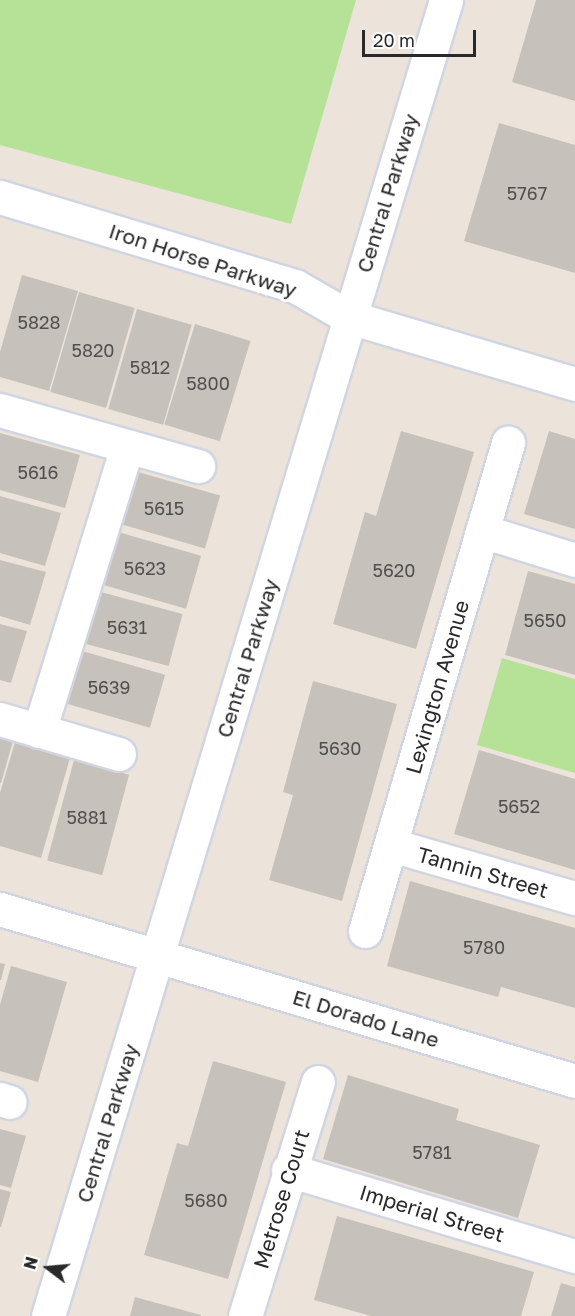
<!DOCTYPE html>
<html>
<head>
<meta charset="utf-8">
<style>
	body { margin:0 }
	#map { position:relative; width:575px; height:1316px; overflow:hidden; background:#ece4db; font-family:"Golos Text",sans-serif }
	div>[style] { position:absolute }
	.green>* { inset:0; background:#b6e298 }
	.building>* { inset:0; background:#c7c1bb; transform-origin:0 0 }
	.roads { filter:drop-shadow(2px 0 #d1d5e2) drop-shadow(-2px 0 #d1d5e2) drop-shadow(0 2px #d1d5e2) drop-shadow(0 -2px #d1d5e2) }
	.minor>* { height:33px; margin:-16.5px; padding:0 16.5px; transform-origin:16.5px; border-radius:16.5px; background:#fff }
	span { translate:-50% -50%; white-space:nowrap; text-align:center; line-height:1.15; -webkit-text-stroke:6px #fff; paint-order:stroke }
	.number-label { font-size:18px; color:#504f4e }
	.number-label span { -webkit-text-stroke-width:0 }
	.street-label { font-size:21px; color:#292929 }
	.north { position:absolute; left:18px; top:1238px; width:60px; height:60px; -webkit-text-stroke:4px #fff; paint-order:stroke; rotate:286deg; font-size:16px; font-weight:700; line-height:24px; text-align:center; color:#292929 }
	.north::after { content:''; display:block; margin:auto; width:21px; height:27px; background:#292929; clip-path:polygon(50% 0,100% 100%,50% 72%,0 100%) }
	.scale { position:absolute; left:362px; top:30px; width:114px; height:27px; box-sizing:border-box; border:3px solid #292929; border-top:0; padding-left:8px; font-size:18px; line-height:21px; white-space:nowrap; color:#292929; -webkit-text-stroke:4px #fff; paint-order:stroke }
</style>
</head>
<body>
<div id="map">
	<div class="green">
		<i style="clip-path:polygon(0 0,356px 0,291px 224px,0 145px)"></i>
		<i style="clip-path:polygon(502px 658px,575px 679px,575px 773px,477px 745px)"></i>
	</div>
	<div class="building">
		<i style="clip-path:polygon(536px 0,575px 0,575px 101px,512px 82px)"></i>
		<i style="clip-path:polygon(499px 123px,575px 145px,575px 273px,464px 241px)"></i>
		<i style="clip-path:polygon(22px 275px,78px 291px,49px 391px,0 377px,0 352px)"></i>
		<i style="left:79px;top:292px;width:58px;height:104px;rotate:16deg"></i>
		<i style="left:137px;top:309px;width:57px;height:104px;rotate:16deg"></i>
		<i style="left:195px;top:324px;width:58px;height:105px;rotate:17deg"></i>
		<i style="clip-path:polygon(401px 431px,474px 452px,416px 649px,333px 624px,365px 512px,376px 516px)"></i>
		<i style="clip-path:polygon(549px 431px,575px 439px,575px 529px,524px 514px)"></i>
		<i style="clip-path:polygon(0 433px,80px 455px,65px 508px,0 490px)"></i>
		<i style="left:124px;top:468px;width:100px;height:55px;rotate:16deg"></i>
		<i style="clip-path:polygon(0 496px,61px 513px,45px 566px,0 553px)"></i>
		<i style="left:104px;top:528px;width:101px;height:55px;rotate:16deg"></i>
		<i style="clip-path:polygon(0 560px,46px 572px,30px 625px,0 616px)"></i>
		<i style="clip-path:polygon(528px 571px,575px 584px,575px 675px,505px 655px)"></i>
		<i style="left:86px;top:588px;width:100px;height:54px;rotate:15deg"></i>
		<i style="clip-path:polygon(0 624px,27px 631px,11px 683px,0 680px)"></i>
		<i style="left:68px;top:647px;width:101px;height:55px;rotate:16deg"></i>
		<i style="clip-path:polygon(313px 681px,397px 704px,342px 901px,269px 880px,293px 795px,283px 792px)"></i>
		<i style="clip-path:polygon(0 737px,13px 741px,1px 783px,0 783px)"></i>
		<i style="clip-path:polygon(15px 742px,70px 758px,41px 858px,0 846px,0 793px)"></i>
		<i style="clip-path:polygon(479px 750px,575px 779px,575px 870px,454px 834px)"></i>
		<i style="left:74px;top:760px;width:57px;height:104px;rotate:15deg"></i>
		<i style="clip-path:polygon(410px 881px,575px 928px,575px 1008px,501px 987px,498px 997px,387px 966px)"></i>
		<i style="clip-path:polygon(0 963px,5px 964px,1px 980px,0 980px)"></i>
		<i style="clip-path:polygon(11px 966px,67px 982px,38px 1082px,0 1071px,0 1005px)"></i>
		<i style="clip-path:polygon(213px 1061px,286px 1082px,228px 1279px,144px 1255px,177px 1143px,188px 1146px)"></i>
		<i style="clip-path:polygon(348px 1075px,459px 1109px,456px 1120px,540px 1145px,518px 1218px,323px 1159px)"></i>
		<i style="clip-path:polygon(0 1129px,26px 1136px,11px 1188px,0 1185px)"></i>
		<i style="clip-path:polygon(0 1189px,11px 1192px,1px 1227px,0 1227px)"></i>
		<i style="clip-path:polygon(337px 1216px,534px 1272px,521px 1316px,371px 1316px,314px 1300px)"></i>
		<i style="clip-path:polygon(561px 1283px,575px 1287px,575px 1316px,551px 1316px)"></i>
		<i style="clip-path:polygon(135px 1297px,201px 1315px,201px 1316px,130px 1316px)"></i>
	</div>
	<div class="roads">
		<div class="minor">
			<i style="left:0;top:197px;width:308px;rotate:16.8deg"></i>
			<i style="left:295px;top:286px;width:62px;rotate:29.9deg"></i>
			<i style="left:349px;top:317px;width:236px;rotate:16.5deg"></i>
			<i style="left:0;top:410px;width:206px;rotate:15.8deg"></i>
			<i style="left:482px;top:531px;width:97px;rotate:17.3deg"></i>
			<i style="left:0;top:719px;width:124px;rotate:16.4deg"></i>
			<i style="left:39px;top:731px;width:297px;rotate:-72.8deg"></i>
			<i style="left:391px;top:845px;width:191px;rotate:16.1deg"></i>
			<i style="left:0;top:909px;width:600px;rotate:16.65deg"></i>
			<i style="left:365px;top:931px;width:509px;rotate:-73.67deg"></i>
			<i style="left:0;top:1099px;width:10px;rotate:17deg"></i>
			<i style="left:288px;top:1170px;width:300px;rotate:16.7deg"></i>
			<i style="left:48px;top:1316px;width:1375px;rotate:-73.17deg"></i>
			<i style="left:245px;top:1316px;width:245px;rotate:-72.7deg"></i>
		</div>
	</div>
	<div class="number-label">
		<span style="left:527px;top:193px">5767</span>
		<span style="left:39px;top:322px">5828</span>
		<span style="left:93px;top:350px">5820</span>
		<span style="left:150px;top:367px">5812</span>
		<span style="left:208px;top:383px">5800</span>
		<span style="left:38px;top:472px">5616</span>
		<span style="left:164px;top:508px">5615</span>
		<span style="left:145px;top:568px">5623</span>
		<span style="left:394px;top:570px">5620</span>
		<span style="left:545px;top:620px">5650</span>
		<span style="left:127px;top:627px">5631</span>
		<span style="left:109px;top:687px">5639</span>
		<span style="left:340px;top:748px">5630</span>
		<span style="left:519px;top:806px">5652</span>
		<span style="left:87px;top:817px">5881</span>
		<span style="left:484px;top:947px">5780</span>
		<span style="left:432px;top:1152px">5781</span>
		<span style="left:206px;top:1200px">5680</span>
	</div>
	<div class="street-label">
		<span style="left:387px;top:193px;rotate:-73deg">Central Parkway</span>
		<span style="left:203px;top:260px;rotate:18deg">Iron Horse Parkway</span>
		<span style="left:247px;top:658px;rotate:-73deg">Central Parkway</span>
		<span style="left:437px;top:687px;rotate:-74deg">Lexington Avenue</span>
		<span style="left:483px;top:872px;rotate:16deg">Tannin Street</span>
		<span style="left:366px;top:1018px;rotate:17deg">El Dorado Lane</span>
		<span style="left:107px;top:1123px;rotate:-73deg">Central Parkway</span>
		<span style="left:281px;top:1199px;rotate:-73deg">Metrose Court</span>
		<span style="left:432px;top:1213px;rotate:17deg">Imperial Street</span>
	</div>
	<div class="north">N</div>
	<div class="scale">20 m</div>
</div>
</body>
</html>
